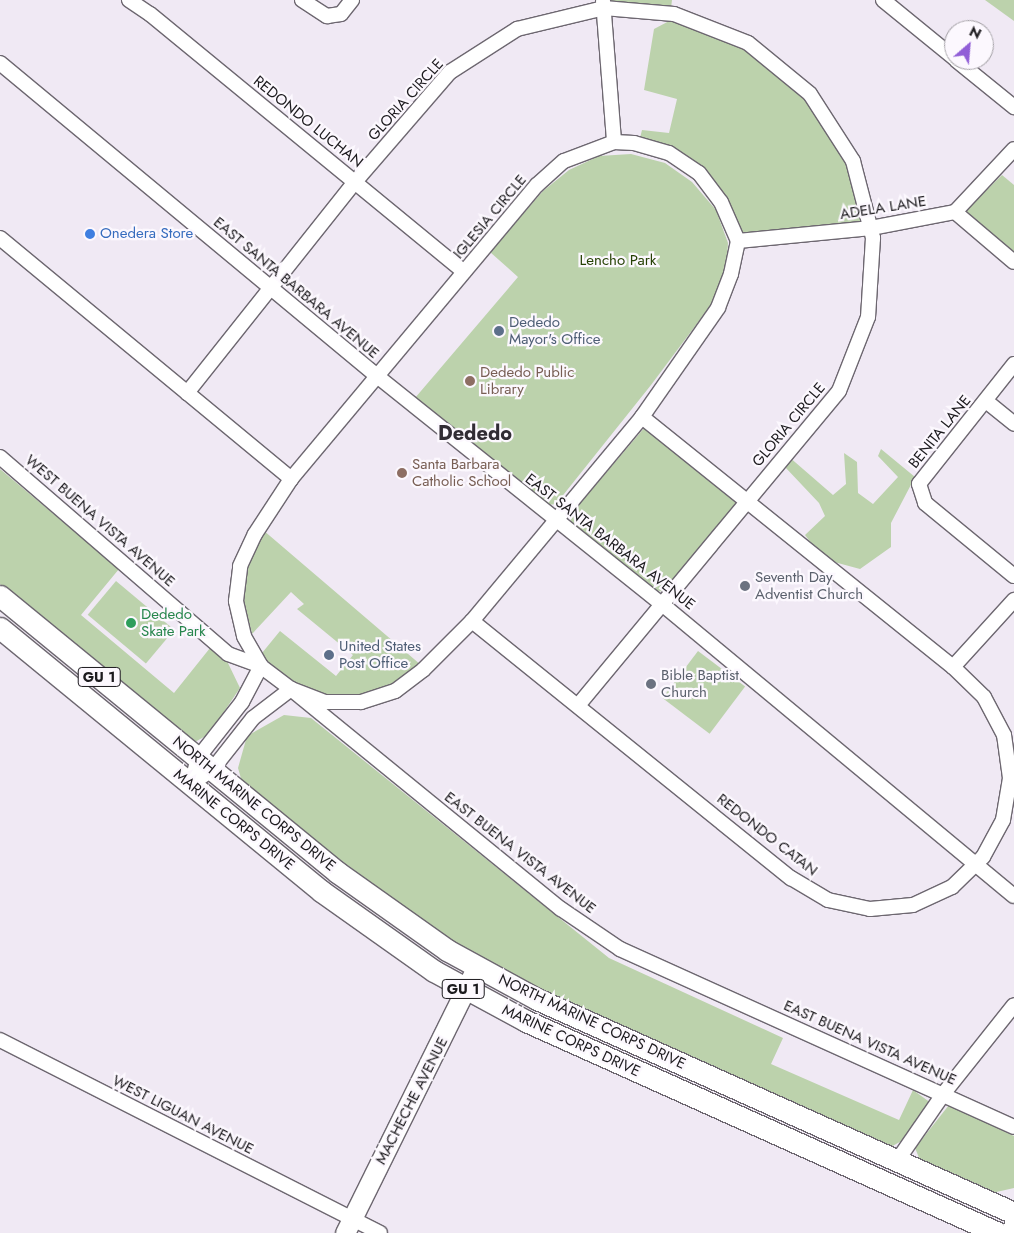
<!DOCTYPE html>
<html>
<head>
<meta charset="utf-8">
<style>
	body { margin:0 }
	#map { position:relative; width:1014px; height:1233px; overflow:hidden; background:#f0e9f4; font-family:Jost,sans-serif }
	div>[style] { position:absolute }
	.green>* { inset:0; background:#bcd2ac; transform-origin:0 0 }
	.roads { filter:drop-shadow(1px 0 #6d6770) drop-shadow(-1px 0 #6d6770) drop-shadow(0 1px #6d6770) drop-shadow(0 -1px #6d6770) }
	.street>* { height:14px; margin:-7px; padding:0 7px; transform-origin:7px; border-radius:7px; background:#fff }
	.secondary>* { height:19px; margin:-9.5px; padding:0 9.5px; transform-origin:9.5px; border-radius:9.5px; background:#fff }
	.primary>* { height:21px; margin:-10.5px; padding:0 10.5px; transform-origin:10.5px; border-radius:10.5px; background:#fff }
	.dots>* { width:14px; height:14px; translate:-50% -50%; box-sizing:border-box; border:2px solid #fcf8fe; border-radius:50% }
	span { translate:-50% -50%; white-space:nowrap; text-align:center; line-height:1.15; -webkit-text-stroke:4.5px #fcf8fe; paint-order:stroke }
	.shield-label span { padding:1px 4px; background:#fcf8fe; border:1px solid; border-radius:4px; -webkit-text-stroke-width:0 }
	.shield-label { font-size:14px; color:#1c1a1e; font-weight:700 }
	.street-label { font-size:15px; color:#1c1a1e }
	.shop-label { font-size:15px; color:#366cbe }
	.left { translate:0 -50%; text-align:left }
	.park-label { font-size:15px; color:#264104 }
	.service-label { font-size:15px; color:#4e5e75 }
	.education-label { font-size:15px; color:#785e54 }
	.worship-label { font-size:15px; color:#5b616d }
	.leisure-label { font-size:15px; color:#27864d }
	.district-label { font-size:20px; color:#312c34; font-weight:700 }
	.north { position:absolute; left:944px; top:20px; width:50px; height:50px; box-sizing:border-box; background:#fcf8fe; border:1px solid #a29fa4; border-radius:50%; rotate:27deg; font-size:14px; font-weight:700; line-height:20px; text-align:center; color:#1c1a1e }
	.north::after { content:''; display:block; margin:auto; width:18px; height:22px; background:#915ed7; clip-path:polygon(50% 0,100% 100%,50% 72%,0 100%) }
</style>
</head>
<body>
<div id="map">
	<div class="green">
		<i style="clip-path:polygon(609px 0,672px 0,671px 8px,610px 3px)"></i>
		<i style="clip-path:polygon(985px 0,1014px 0,1014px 21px)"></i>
		<i style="clip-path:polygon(673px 19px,748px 46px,807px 96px,851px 162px,865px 226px,739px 238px,702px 171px,639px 142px,642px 130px,669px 133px,677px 99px,644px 90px,654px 29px)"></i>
		<i style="clip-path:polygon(631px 154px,665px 163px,692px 182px,716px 210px,728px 243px,726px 273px,711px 305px,651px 385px,556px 504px,547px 505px,415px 398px,518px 277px,490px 252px,543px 191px,569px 170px,599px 156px)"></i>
		<i style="clip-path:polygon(1002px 175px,1014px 185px,1014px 259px,964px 212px)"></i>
		<i style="clip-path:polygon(645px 427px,737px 503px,664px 592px,650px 589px,571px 524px,570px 515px)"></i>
		<i style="clip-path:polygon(881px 449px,915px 477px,891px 523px,891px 547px,860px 569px,823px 559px,805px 535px,825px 516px,819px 503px,785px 467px,788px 456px,833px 495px,846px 484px,844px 453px,857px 462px,858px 493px,873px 504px,898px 477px,878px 456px)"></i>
		<i style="clip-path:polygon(0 469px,119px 569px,81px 615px,174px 693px,210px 648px,227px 661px,240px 688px,209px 734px,195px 742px,0 584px)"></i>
		<i style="clip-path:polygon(263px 530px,421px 665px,390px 688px,361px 699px,324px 695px,294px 683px,269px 664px,262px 653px,280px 631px,336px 676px,353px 655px,297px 609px,304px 604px,291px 592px,252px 634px,244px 601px,247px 567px)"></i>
		<i style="left:116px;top:581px;width:76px;height:44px;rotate:40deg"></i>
		<i style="left:698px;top:651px;width:59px;height:59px;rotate:37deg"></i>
		<i style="clip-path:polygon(284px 715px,311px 718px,609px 958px,783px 1038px,771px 1064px,899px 1120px,913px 1090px,931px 1103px,905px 1139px,889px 1148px,641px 1038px,512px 976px,453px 943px,244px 789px,238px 768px,247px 736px)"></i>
		<i style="clip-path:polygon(949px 1105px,1014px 1136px,1014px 1188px,992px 1193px,920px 1160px,915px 1148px)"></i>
	</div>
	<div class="roads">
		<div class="street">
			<i style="left:129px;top:0;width:25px;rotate:34deg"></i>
			<i style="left:150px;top:14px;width:406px;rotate:39.4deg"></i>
			<i style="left:302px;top:0;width:30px;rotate:33deg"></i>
			<i style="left:327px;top:16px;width:14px;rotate:-8deg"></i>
			<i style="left:341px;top:14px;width:18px;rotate:-52deg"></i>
			<i style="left:883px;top:0;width:92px;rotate:39.2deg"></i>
			<i style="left:603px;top:1px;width:141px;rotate:85.5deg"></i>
			<i style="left:956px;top:60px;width:75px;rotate:39deg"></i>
			<i style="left:0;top:63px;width:490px;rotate:39.7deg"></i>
			<i style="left:377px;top:376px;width:365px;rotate:38.7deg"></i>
			<i style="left:662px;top:604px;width:457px;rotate:39.7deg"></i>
			<i style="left:614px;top:142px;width:20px;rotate:3deg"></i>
			<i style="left:634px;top:143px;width:36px;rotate:16deg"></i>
			<i style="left:669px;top:153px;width:36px;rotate:34deg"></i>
			<i style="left:699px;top:173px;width:36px;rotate:53deg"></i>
			<i style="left:721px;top:202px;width:43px;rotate:66.4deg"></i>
			<i style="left:738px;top:241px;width:34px;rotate:102deg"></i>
			<i style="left:731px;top:274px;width:36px;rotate:111deg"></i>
			<i style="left:718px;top:308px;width:133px;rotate:124.9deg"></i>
			<i style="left:642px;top:417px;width:266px;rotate:129.8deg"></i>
			<i style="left:472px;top:621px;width:69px;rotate:135deg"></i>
			<i style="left:423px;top:670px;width:35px;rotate:143deg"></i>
			<i style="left:395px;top:691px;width:36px;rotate:162deg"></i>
			<i style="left:361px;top:702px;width:36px;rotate:180deg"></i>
			<i style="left:325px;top:702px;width:36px;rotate:-159deg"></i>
			<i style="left:291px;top:689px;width:38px;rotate:-143deg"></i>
			<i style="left:261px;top:666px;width:34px;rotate:-120deg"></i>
			<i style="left:244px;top:636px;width:36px;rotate:-103deg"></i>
			<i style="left:236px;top:601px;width:35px;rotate:-83deg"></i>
			<i style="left:240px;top:566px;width:35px;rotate:-65deg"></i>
			<i style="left:255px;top:534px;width:66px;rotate:-56.8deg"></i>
			<i style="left:291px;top:479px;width:383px;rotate:-50.1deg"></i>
			<i style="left:537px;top:185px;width:36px;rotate:-42deg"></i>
			<i style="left:564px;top:161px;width:53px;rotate:-20.8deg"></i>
			<i style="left:955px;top:212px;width:86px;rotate:-46.9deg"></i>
			<i style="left:0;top:238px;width:378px;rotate:39.6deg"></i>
			<i style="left:738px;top:241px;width:134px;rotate:-5.6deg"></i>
			<i style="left:871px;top:228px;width:86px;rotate:-10.8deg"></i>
			<i style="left:955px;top:212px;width:77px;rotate:40.3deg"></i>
			<i style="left:1014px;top:364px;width:153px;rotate:128.4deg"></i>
			<i style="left:919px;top:484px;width:20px;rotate:72deg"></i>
			<i style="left:925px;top:503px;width:115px;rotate:39.4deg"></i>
			<i style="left:187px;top:393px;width:270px;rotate:-51.5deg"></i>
			<i style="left:355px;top:182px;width:145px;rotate:-49.2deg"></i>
			<i style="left:450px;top:72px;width:80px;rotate:-32.7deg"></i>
			<i style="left:517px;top:29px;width:89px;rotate:-13.6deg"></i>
			<i style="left:604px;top:8px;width:70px;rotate:4.9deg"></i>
			<i style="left:674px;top:14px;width:79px;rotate:21.4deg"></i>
			<i style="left:748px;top:43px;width:80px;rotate:39.4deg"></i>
			<i style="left:810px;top:94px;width:80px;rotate:57.3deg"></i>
			<i style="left:853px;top:161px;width:80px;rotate:75.4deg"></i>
			<i style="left:873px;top:238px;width:79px;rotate:93.6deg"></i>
			<i style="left:868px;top:317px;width:79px;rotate:111.4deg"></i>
			<i style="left:839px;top:391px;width:408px;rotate:129.7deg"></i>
			<i style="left:986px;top:401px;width:36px;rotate:39deg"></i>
			<i style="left:0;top:457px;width:301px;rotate:40.8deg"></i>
			<i style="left:228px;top:654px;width:35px;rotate:20deg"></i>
			<i style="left:261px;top:666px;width:41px;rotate:117.8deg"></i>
			<i style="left:242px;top:702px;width:71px;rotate:128.2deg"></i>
			<i style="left:198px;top:758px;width:27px;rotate:105deg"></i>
			<i style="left:472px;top:621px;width:410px;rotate:38.9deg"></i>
			<i style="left:791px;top:878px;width:43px;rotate:30.7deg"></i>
			<i style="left:828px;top:900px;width:43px;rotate:12.1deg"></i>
			<i style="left:870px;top:909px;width:43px;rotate:-5.3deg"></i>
			<i style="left:913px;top:905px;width:43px;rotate:-24.8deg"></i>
			<i style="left:952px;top:887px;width:43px;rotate:-44.1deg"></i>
			<i style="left:983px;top:857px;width:42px;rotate:-61.6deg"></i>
			<i style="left:1003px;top:820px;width:43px;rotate:-80.5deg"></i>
			<i style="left:1010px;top:778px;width:43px;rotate:-97.9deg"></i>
			<i style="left:1004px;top:735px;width:43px;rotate:-117.8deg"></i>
			<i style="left:984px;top:697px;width:43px;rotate:-135.9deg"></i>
			<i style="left:953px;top:667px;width:399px;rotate:-141.2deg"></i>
			<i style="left:953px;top:667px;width:91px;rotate:-47.7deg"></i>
			<i style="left:191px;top:784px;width:25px;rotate:-34deg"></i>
			<i style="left:212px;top:770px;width:66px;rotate:-51.7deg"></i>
			<i style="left:253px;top:718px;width:48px;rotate:-37.3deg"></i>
			<i style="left:291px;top:689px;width:348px;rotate:39.2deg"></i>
			<i style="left:561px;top:909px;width:71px;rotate:34.1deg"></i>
			<i style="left:620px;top:949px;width:432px;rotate:24.3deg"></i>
			<i style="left:0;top:1040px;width:426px;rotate:26.9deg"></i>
			<i style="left:897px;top:1161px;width:83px;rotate:-55.3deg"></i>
			<i style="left:944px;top:1093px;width:112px;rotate:-51.5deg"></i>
		</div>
		<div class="secondary">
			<i style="left:345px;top:1233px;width:296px;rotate:-63.7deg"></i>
			<i style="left:1010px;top:1233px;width:10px;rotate:-66deg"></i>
		</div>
		<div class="primary">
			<i style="left:0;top:596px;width:436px;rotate:39.3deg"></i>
			<i style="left:337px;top:872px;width:135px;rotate:35.3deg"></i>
			<i style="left:447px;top:950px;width:102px;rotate:28.6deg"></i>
			<i style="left:537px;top:999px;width:523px;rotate:24.16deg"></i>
			<i style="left:0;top:628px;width:415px;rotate:39.3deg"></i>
			<i style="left:321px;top:891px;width:138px;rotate:35.3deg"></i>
			<i style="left:434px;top:971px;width:105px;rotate:28.5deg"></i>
			<i style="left:526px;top:1021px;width:517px;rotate:24.19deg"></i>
		</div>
	</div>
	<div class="dots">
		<i style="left:90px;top:234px;background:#3f7fe0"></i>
		<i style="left:499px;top:331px;background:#5c6f8a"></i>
		<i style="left:470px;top:381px;background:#8d6e63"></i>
		<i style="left:402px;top:473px;background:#8d6e63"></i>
		<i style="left:745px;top:586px;background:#6b7280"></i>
		<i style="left:131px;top:623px;background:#2e9e5b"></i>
		<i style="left:329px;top:655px;background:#5c6f8a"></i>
		<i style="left:651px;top:684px;background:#6b7280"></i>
	</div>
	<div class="shield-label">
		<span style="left:99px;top:677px">GU 1</span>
		<span style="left:463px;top:989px">GU 1</span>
	</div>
	<div class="street-label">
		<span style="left:406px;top:100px;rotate:-48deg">GLORIA CIRCLE</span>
		<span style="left:308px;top:122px;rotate:39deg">REDONDO LUCHAN</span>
		<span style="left:883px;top:208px;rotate:-9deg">ADELA LANE</span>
		<span style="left:490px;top:217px;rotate:-50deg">IGLESIA CIRCLE</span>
		<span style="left:296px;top:288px;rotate:40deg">EAST SANTA BARBARA AVENUE</span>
		<span style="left:789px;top:425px;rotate:-50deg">GLORIA CIRCLE</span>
		<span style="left:940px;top:432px;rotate:-51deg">BENITA LANE</span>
		<span style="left:100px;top:521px;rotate:41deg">WEST BUENA VISTA AVENUE</span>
		<span style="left:610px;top:542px;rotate:38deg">EAST SANTA BARBARA AVENUE</span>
		<span style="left:254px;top:804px;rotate:39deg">NORTH MARINE CORPS DRIVE</span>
		<span style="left:234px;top:820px;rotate:39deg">MARINE CORPS DRIVE</span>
		<span style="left:767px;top:835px;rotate:38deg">REDONDO CATAN</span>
		<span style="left:520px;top:853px;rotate:38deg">EAST BUENA VISTA AVENUE</span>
		<span style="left:592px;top:1022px;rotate:25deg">NORTH MARINE CORPS DRIVE</span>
		<span style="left:571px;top:1041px;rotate:25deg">MARINE CORPS DRIVE</span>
		<span style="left:870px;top:1043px;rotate:24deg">EAST BUENA VISTA AVENUE</span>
		<span style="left:412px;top:1101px;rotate:-63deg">MACHECHE AVENUE</span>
		<span style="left:183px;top:1115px;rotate:27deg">WEST LIGUAN AVENUE</span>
	</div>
	<div class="shop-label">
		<span class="left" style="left:100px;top:234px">Onedera Store</span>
	</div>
	<div class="park-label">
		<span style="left:618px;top:261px">Lencho Park</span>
	</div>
	<div class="service-label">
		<span class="left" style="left:509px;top:331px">Dededo<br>Mayor's Office</span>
		<span class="left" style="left:339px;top:655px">United States<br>Post Office</span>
	</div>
	<div class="education-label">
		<span class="left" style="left:480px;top:381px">Dededo Public<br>Library</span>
		<span class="left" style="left:412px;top:473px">Santa Barbara<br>Catholic School</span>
	</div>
	<div class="worship-label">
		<span class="left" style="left:755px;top:586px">Seventh Day<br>Adventist Church</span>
		<span class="left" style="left:661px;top:684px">Bible Baptist<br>Church</span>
	</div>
	<div class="leisure-label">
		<span class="left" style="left:141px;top:623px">Dededo<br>Skate Park</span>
	</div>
	<div class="district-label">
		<span style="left:475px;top:433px">Dededo</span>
	</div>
	<div class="north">N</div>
</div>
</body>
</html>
